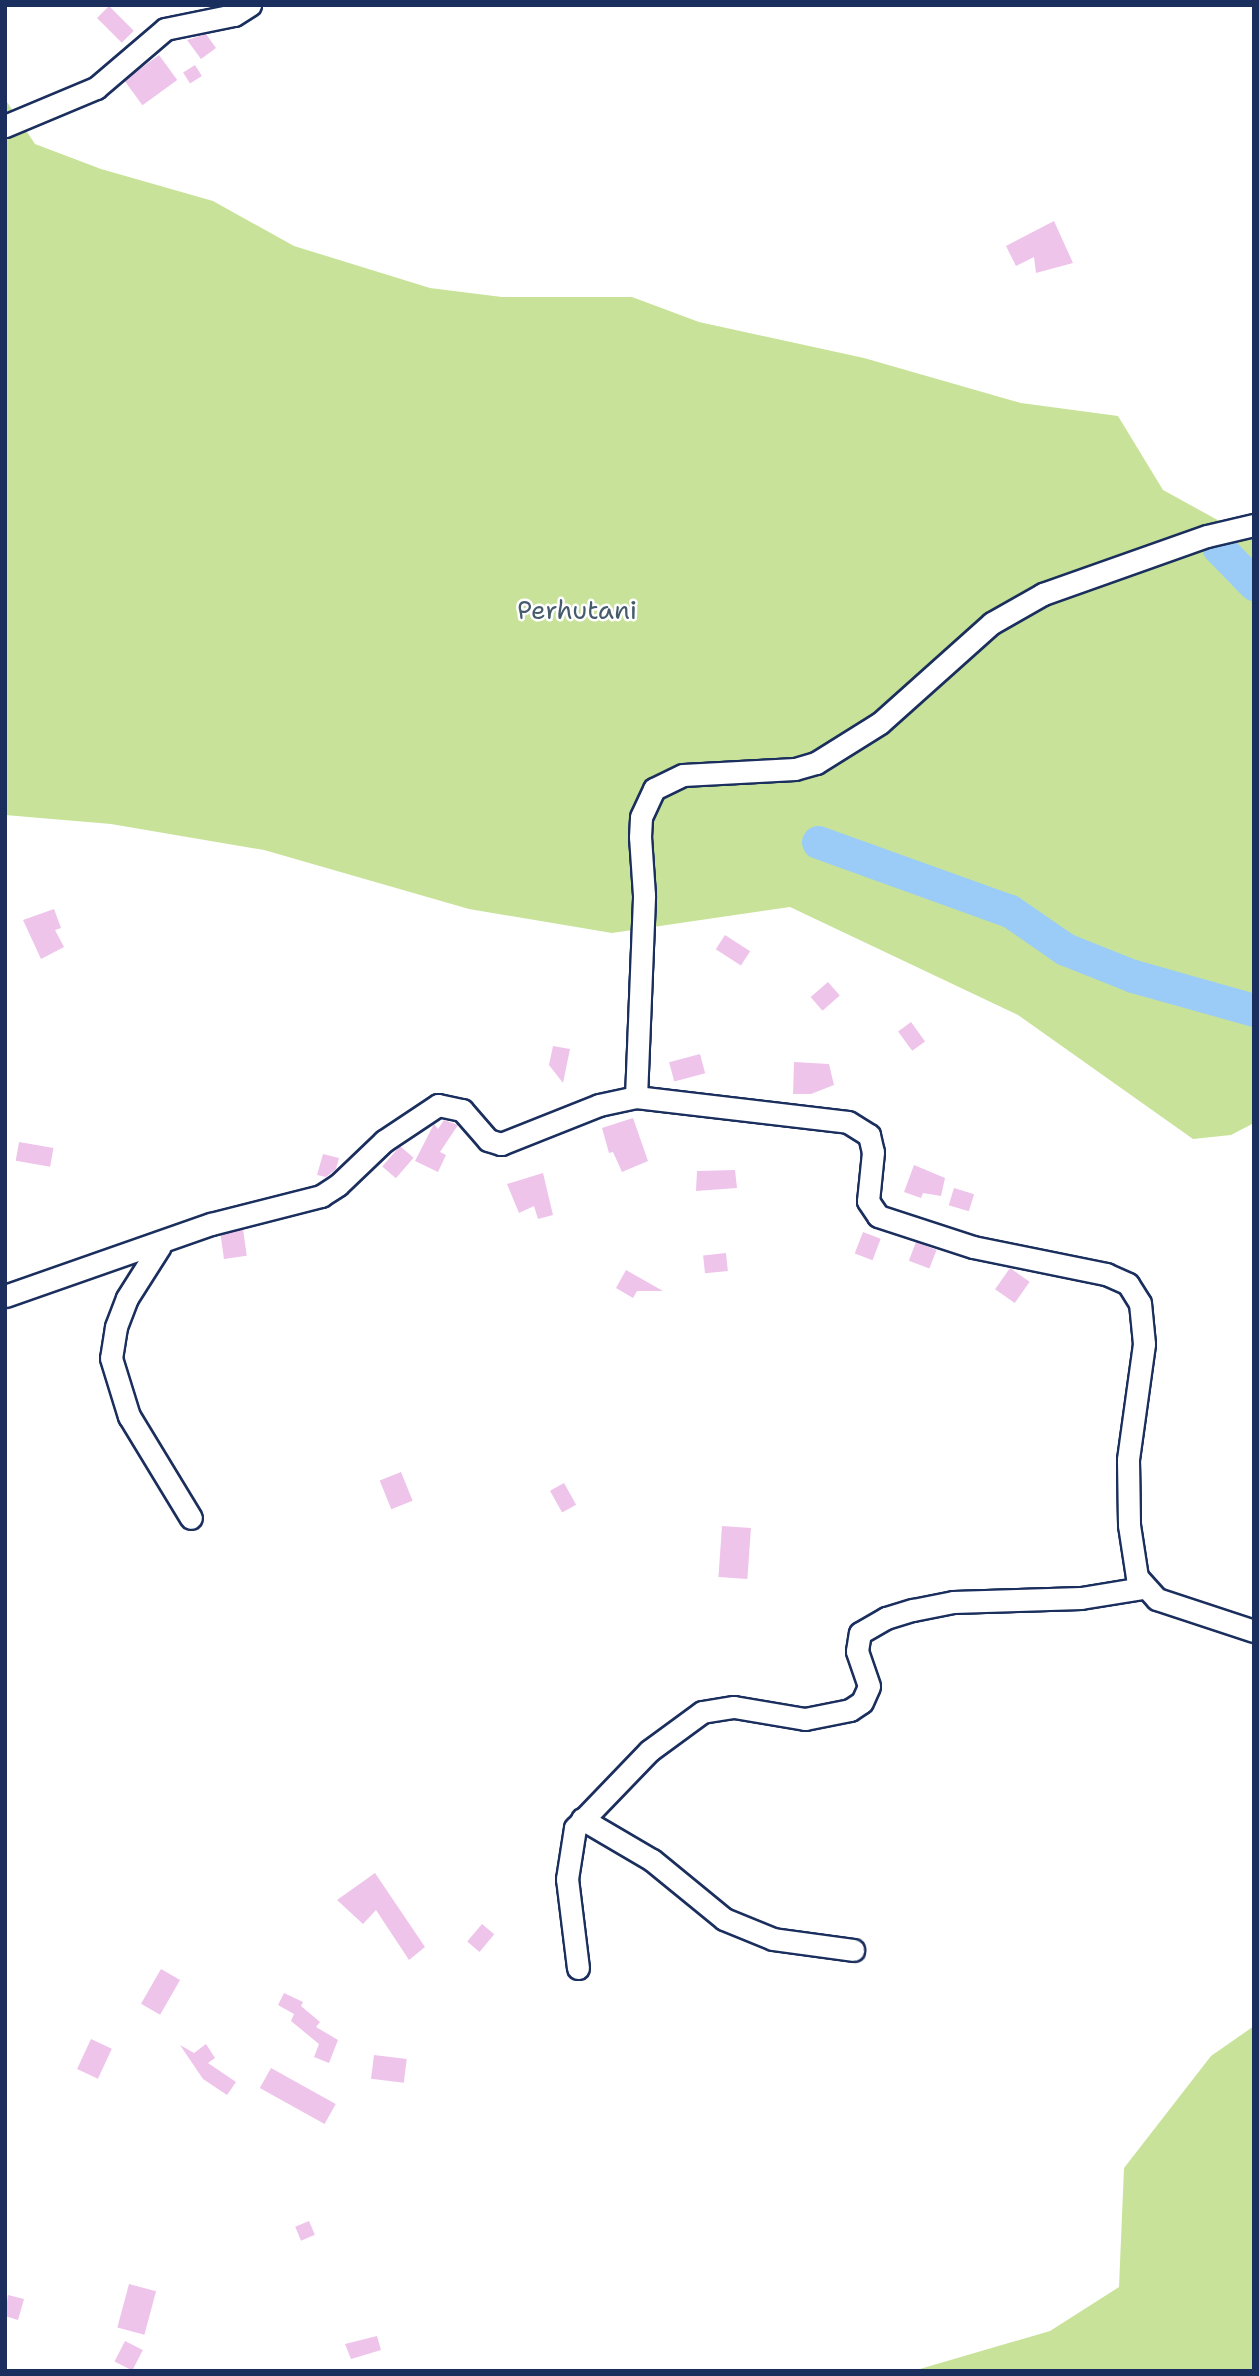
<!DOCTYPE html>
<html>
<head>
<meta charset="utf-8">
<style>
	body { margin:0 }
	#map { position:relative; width:1259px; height:2376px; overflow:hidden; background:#fff; font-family:"Shantell Sans",sans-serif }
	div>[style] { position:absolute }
	.green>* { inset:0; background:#c8e399 }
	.river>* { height:33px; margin:-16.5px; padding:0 16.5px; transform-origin:16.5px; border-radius:16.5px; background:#9accf7 }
	.building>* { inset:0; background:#eec4eb; transform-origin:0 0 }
	.roads { filter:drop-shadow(2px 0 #1b2f5e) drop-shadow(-2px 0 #1b2f5e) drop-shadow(0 2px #1b2f5e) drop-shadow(0 -2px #1b2f5e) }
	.minor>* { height:21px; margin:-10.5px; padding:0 10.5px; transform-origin:10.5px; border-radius:10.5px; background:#fff }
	span { translate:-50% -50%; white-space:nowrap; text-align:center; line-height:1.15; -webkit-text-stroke:5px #fff; paint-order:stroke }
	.park-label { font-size:26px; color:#465c6d }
	.frame { position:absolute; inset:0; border:7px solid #1b2f5e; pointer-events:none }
</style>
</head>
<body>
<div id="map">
	<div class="green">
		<i style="clip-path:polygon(5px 99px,35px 144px,101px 169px,213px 201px,294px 246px,430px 288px,502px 297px,632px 297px,699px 322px,864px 358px,1021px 403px,1118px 416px,1163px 490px,1254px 540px,1254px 1123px,1231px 1135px,1193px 1139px,1018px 1015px,790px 907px,612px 933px,469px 909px,264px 850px,111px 824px,5px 815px)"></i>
		<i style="clip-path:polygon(1254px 2026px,1254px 2371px,913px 2371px,1050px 2331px,1119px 2287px,1124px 2168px,1211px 2056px)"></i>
	</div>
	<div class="river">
		<i style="left:1218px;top:547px;width:52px;rotate:45.8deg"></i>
		<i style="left:818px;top:842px;width:204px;rotate:19.8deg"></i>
		<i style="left:1010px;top:911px;width:67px;rotate:34.6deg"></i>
		<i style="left:1065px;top:949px;width:73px;rotate:21.7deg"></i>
		<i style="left:1133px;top:976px;width:126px;rotate:15.7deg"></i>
	</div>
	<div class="building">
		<i style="left:109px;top:6px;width:35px;height:17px;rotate:45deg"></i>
		<i style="clip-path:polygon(206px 34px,216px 48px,201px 59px,187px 40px)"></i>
		<i style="left:159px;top:55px;width:31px;height:43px;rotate:54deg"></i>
		<i style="left:195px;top:65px;width:13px;height:14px;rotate:58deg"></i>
		<i style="clip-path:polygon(1054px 221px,1073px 263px,1036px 273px,1034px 257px,1016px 266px,1006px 246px)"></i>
		<i style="clip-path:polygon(54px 909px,61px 928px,55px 930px,64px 947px,41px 959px,23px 920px)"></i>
		<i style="left:725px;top:935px;width:30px;height:17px;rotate:33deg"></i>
		<i style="left:828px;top:982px;width:18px;height:23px;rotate:49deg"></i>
		<i style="left:911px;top:1022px;width:24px;height:16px;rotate:54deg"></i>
		<i style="clip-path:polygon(553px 1046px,570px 1049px,563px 1083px,549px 1065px)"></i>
		<i style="left:700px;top:1054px;width:20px;height:32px;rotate:75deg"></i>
		<i style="clip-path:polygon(794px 1062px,829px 1064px,834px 1085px,811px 1094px,793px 1094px)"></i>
		<i style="clip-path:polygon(633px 1118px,648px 1161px,622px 1172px,613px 1152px,609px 1153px,602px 1128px)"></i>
		<i style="clip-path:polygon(444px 1120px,458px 1125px,440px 1152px,446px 1155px,438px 1172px,415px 1161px,434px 1124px,438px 1129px)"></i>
		<i style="left:19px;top:1142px;width:35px;height:19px;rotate:10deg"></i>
		<i style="left:400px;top:1146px;width:18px;height:27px;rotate:41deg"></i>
		<i style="clip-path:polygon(323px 1154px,339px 1158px,336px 1169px,326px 1177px,317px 1175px)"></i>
		<i style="clip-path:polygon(914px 1165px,945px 1178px,941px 1196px,923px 1193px,921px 1198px,904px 1192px)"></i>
		<i style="clip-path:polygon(735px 1170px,737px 1188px,696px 1191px,697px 1171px)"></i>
		<i style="clip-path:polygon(543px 1173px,553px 1215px,538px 1219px,534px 1206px,519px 1213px,507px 1184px)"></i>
		<i style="left:954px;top:1188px;width:21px;height:18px;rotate:17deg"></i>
		<i style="left:243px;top:1229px;width:27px;height:23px;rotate:82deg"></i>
		<i style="left:863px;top:1232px;width:19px;height:23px;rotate:21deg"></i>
		<i style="left:916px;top:1242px;width:22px;height:20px;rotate:21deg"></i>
		<i style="left:726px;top:1253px;width:18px;height:23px;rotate:84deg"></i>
		<i style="left:1010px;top:1268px;width:24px;height:26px;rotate:35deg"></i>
		<i style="clip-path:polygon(626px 1270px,663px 1291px,637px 1291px,633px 1298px,616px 1288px)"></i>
		<i style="left:401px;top:1472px;width:31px;height:23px;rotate:68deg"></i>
		<i style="left:564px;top:1483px;width:25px;height:16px;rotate:61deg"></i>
		<i style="left:722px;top:1526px;width:29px;height:51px;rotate:4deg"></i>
		<i style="clip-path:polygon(375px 1873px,425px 1947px,409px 1960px,376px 1910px,363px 1924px,337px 1900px)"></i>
		<i style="left:482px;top:1924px;width:16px;height:23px;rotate:40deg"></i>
		<i style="left:161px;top:1969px;width:22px;height:40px;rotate:30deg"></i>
		<i style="clip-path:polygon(284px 1993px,303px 2002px,301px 2006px,320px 2022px,316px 2027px,338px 2040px,329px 2063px,314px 2057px,319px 2044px,291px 2021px,294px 2014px,278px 2005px)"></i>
		<i style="left:91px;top:2039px;width:23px;height:33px;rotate:25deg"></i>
		<i style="clip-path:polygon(206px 2044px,215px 2058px,208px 2063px,236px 2082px,227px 2095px,203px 2079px,180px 2045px,194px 2053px)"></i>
		<i style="left:374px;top:2055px;width:33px;height:24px;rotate:7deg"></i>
		<i style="left:271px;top:2068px;width:74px;height:23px;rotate:29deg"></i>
		<i style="left:309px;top:2221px;width:15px;height:15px;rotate:67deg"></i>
		<i style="left:129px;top:2284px;width:28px;height:45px;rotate:15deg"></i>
		<i style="clip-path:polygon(8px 2295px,24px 2299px,18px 2320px,5px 2316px)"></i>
		<i style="clip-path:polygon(377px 2336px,381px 2350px,351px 2359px,345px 2344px)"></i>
		<i style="left:125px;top:2341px;width:20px;height:23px;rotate:27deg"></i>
	</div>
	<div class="roads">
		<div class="minor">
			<i style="left:5px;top:126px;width:99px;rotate:-22.7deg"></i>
			<i style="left:96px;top:88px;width:91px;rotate:-40.5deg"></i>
			<i style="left:165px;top:29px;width:70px;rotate:-11.5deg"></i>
			<i style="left:234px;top:15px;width:19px;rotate:-32deg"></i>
			<i style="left:636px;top:1097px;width:202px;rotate:-87.7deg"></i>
			<i style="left:644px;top:895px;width:58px;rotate:-93.9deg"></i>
			<i style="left:640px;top:837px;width:20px;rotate:-87deg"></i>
			<i style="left:641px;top:817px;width:31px;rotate:-65deg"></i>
			<i style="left:654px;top:789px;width:32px;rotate:-26deg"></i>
			<i style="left:683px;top:775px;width:112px;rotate:-3.1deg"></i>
			<i style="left:795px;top:769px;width:22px;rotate:-16deg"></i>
			<i style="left:816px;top:763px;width:75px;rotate:-32deg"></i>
			<i style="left:880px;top:723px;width:150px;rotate:-41.8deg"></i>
			<i style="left:992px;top:623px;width:59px;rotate:-29.6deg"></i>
			<i style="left:1043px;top:594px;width:174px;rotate:-19.5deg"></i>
			<i style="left:1207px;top:536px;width:48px;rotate:-13.2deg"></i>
			<i style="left:160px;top:1246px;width:62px;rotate:122.4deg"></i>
			<i style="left:127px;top:1298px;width:31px;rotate:111deg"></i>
			<i style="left:116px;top:1327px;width:31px;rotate:99deg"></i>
			<i style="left:111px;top:1358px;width:61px;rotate:72.8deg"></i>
			<i style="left:129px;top:1416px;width:119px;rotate:58.7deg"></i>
			<i style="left:5px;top:1296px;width:218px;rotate:-19.3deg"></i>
			<i style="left:211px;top:1224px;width:114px;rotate:-14.3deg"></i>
			<i style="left:321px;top:1196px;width:20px;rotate:-33deg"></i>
			<i style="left:338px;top:1185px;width:64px;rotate:-43.7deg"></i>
			<i style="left:384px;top:1141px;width:65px;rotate:-33.7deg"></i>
			<i style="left:438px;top:1105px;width:25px;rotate:12deg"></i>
			<i style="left:462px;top:1110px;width:40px;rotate:49deg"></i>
			<i style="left:488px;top:1140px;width:14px;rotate:17deg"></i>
			<i style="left:501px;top:1144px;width:105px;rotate:-21.7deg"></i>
			<i style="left:599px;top:1105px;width:38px;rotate:-12deg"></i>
			<i style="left:636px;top:1097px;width:213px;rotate:6.7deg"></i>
			<i style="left:848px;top:1122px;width:25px;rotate:32deg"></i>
			<i style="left:869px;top:1135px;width:17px;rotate:77deg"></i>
			<i style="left:873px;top:1152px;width:49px;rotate:95.8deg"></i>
			<i style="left:868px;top:1201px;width:18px;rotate:56deg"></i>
			<i style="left:878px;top:1216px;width:100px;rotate:18.1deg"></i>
			<i style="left:973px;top:1247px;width:136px;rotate:11.5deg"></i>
			<i style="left:1106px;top:1274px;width:24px;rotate:24deg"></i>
			<i style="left:1128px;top:1284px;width:22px;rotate:58deg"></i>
			<i style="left:1140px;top:1303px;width:41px;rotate:84.4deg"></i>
			<i style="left:1144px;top:1344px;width:117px;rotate:97.9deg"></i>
			<i style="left:1128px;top:1460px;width:65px;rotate:89.1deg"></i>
			<i style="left:1129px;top:1525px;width:53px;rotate:81.3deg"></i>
			<i style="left:1137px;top:1577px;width:30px;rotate:48deg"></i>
			<i style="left:1157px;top:1599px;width:102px;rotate:18.3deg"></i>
			<i style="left:582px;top:1819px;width:81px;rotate:30.4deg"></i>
			<i style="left:652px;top:1860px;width:93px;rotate:39.3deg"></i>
			<i style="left:724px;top:1919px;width:53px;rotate:22.2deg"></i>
			<i style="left:773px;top:1939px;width:81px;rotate:7.8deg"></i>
			<i style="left:578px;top:1968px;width:90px;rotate:-97deg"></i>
			<i style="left:567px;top:1879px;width:52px;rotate:-81.1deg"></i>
			<i style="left:575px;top:1828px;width:107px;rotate:-46.1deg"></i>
			<i style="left:649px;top:1751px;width:66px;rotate:-36.3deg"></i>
			<i style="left:702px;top:1712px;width:32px;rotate:-9deg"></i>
			<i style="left:734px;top:1707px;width:72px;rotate:9.6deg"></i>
			<i style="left:805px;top:1719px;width:46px;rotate:-11.3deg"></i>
			<i style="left:850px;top:1710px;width:14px;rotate:-34deg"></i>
			<i style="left:862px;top:1702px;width:17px;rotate:-66deg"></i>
			<i style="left:869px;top:1686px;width:37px;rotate:-109deg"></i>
			<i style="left:857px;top:1651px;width:18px;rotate:-81deg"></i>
			<i style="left:860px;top:1633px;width:30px;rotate:-30deg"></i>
			<i style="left:886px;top:1618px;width:28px;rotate:-17deg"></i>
			<i style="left:913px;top:1610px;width:41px;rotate:-11.3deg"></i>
			<i style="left:953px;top:1602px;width:128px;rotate:-1.8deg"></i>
			<i style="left:1081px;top:1598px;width:63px;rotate:-9.2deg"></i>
		</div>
	</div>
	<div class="park-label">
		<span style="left:577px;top:610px">Perhutani</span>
	</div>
	<div class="frame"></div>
</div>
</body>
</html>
